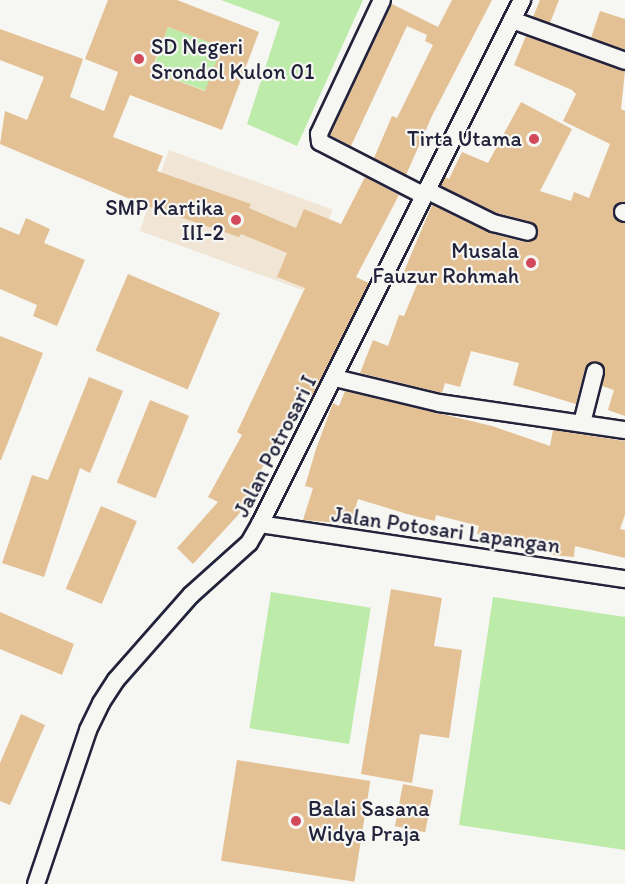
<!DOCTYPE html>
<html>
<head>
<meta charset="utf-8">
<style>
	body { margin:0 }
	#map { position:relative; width:625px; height:884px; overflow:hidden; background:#f6f6f2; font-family:Itim,sans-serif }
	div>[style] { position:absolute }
	.built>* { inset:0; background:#f1e6d6; transform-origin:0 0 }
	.green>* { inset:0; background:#bdeba9; transform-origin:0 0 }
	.building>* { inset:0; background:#e4c195; transform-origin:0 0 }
	.roads { filter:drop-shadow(2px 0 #22223b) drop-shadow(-2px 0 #22223b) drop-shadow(0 2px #22223b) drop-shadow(0 -2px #22223b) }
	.street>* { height:16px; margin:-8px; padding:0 8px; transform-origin:8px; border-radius:8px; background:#f6f6f2 }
	.dots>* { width:16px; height:16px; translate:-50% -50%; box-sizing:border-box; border:3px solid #f6f6f2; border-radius:50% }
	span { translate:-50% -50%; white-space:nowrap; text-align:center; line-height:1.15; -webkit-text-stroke:4.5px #f6f6f2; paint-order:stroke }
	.poi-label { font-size:22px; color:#22223b }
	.left { translate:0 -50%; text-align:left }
	.right { translate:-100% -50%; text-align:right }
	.street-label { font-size:22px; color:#22223b }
</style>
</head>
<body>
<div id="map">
	<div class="built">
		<i style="left:169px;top:150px;width:174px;height:86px;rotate:20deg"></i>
	</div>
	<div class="green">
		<i style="clip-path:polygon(221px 0,363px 0,297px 146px,247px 124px,280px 22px)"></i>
		<i style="left:168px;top:27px;width:58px;height:47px;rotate:20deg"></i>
		<i style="left:271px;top:592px;width:101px;height:138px;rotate:9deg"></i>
		<i style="clip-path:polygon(493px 597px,625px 617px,625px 850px,459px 825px)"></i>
	</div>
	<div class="building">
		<i style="clip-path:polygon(evenodd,108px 0,177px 0,259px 32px,222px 130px,130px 95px,113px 137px,163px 156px,157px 171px,251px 204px,249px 208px,296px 228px,304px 209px,341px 224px,365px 177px,399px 195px,356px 277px,369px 283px,312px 396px,301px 391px,239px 514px,193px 564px,177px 548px,218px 502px,208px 497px,242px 435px,237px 432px,305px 288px,277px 277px,287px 253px,241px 234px,239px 237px,144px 205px,0 144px,5px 111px,27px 120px,44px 77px,0 60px,0 29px,83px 59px,70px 97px,104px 111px,118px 72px,85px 59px,108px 0,168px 27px,222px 47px,205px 91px,151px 71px,168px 27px)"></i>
		<i style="clip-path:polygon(452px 0,492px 0,432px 116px,406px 175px,374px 158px,392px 116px,397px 118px,433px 45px,425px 41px,427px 35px,407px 26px,351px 146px,330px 135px,392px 4px,438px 27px)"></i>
		<i style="clip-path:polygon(540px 0,559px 0,550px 23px,533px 17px)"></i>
		<i style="clip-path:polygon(600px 11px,625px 19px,625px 50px,591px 38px)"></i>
		<i style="clip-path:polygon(526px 36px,625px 71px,621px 109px,625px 111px,625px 202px,617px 204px,613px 212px,615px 218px,625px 223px,625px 416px,608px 410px,614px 390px,602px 386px,605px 370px,597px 362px,585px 369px,576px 404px,513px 385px,519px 363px,471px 351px,460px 387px,445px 383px,442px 393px,360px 373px,373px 340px,388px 346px,399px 315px,404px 316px,418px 282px,402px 276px,432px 205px,490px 233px,525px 242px,536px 239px,538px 230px,531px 222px,497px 213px,441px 186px,445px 177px,449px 179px,462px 152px,488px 163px,521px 102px,572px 129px,540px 191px,571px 201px,574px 192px,589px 198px,610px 144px,563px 121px,576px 94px,572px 90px,514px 65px)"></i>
		<i style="clip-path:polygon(26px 218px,50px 229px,44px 243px,85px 260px,57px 326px,33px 316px,37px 305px,0 289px,0 227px,19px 235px)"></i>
		<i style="left:128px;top:274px;width:100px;height:83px;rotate:23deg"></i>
		<i style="clip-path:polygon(0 336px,43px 353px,1px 460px,0 460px)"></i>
		<i style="clip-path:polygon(89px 377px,123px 391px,90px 473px,80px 468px,44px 577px,2px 563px,32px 475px,48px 480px)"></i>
		<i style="clip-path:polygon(345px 391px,492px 426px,550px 446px,553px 430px,625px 441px,625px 515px,620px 529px,625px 530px,625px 558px,575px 546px,574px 557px,553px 555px,553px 552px,529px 549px,530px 541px,477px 534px,479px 526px,436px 515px,435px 521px,407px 514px,358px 499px,351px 524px,303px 520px,313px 488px,305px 486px,316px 449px,333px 403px,339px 406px)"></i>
		<i style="left:150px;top:400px;width:42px;height:89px;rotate:22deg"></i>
		<i style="left:101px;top:506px;width:39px;height:90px;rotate:23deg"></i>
		<i style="clip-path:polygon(391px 589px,442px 598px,434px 646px,462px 650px,449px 738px,420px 734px,412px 783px,361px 774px)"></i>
		<i style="clip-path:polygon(0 612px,74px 644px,62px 675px,0 649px)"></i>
		<i style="clip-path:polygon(21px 714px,45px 725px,10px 805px,0 801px,0 763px)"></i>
		<i style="left:237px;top:760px;width:135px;height:102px;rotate:9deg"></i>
		<i style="left:403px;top:784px;width:31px;height:43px;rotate:11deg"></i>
	</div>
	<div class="roads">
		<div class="street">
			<i style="left:382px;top:0;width:148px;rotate:115.2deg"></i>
			<i style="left:319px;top:134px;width:8px;rotate:83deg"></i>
			<i style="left:320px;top:142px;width:116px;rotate:27.2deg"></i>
			<i style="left:512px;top:20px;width:120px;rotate:19.9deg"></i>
			<i style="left:426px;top:190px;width:75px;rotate:26.2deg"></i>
			<i style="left:493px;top:223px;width:36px;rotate:14deg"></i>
			<i style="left:623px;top:212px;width:2px;rotate:27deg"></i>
			<i style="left:335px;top:378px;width:107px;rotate:13.5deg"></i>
			<i style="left:439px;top:403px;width:188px;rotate:8.3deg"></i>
			<i style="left:582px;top:423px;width:53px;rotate:-75.7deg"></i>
			<i style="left:260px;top:524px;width:369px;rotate:8.6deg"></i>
			<i style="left:36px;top:884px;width:163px;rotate:-71.3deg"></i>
			<i style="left:88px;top:730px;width:30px;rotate:-64deg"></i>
			<i style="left:101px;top:703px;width:27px;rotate:-57deg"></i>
			<i style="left:116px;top:680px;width:113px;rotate:-48.6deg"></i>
			<i style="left:191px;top:595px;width:78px;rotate:-41.9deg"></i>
			<i style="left:249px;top:543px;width:22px;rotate:-60deg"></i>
			<i style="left:260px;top:524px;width:586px;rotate:-63.43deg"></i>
		</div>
	</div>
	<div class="dots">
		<i style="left:139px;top:59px;background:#d1495b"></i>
		<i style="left:534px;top:139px;background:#d1495b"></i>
		<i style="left:236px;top:220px;background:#d1495b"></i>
		<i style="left:531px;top:263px;background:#d1495b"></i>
		<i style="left:296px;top:821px;background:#d1495b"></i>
	</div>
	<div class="poi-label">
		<span class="left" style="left:151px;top:59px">SD Negeri<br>Srondol Kulon 01</span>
		<span class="right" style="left:522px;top:139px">Tirta Utama</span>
		<span class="right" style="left:224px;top:220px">SMP Kartika<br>III-2</span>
		<span class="right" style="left:519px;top:263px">Musala<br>Fauzur Rohmah</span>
		<span class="left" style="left:308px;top:821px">Balai Sasana<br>Widya Praja</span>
	</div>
	<div class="street-label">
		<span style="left:275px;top:446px;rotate:-63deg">Jalan Potrosari I</span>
		<span style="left:446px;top:530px;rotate:8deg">Jalan Potosari Lapangan</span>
	</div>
</div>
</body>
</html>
